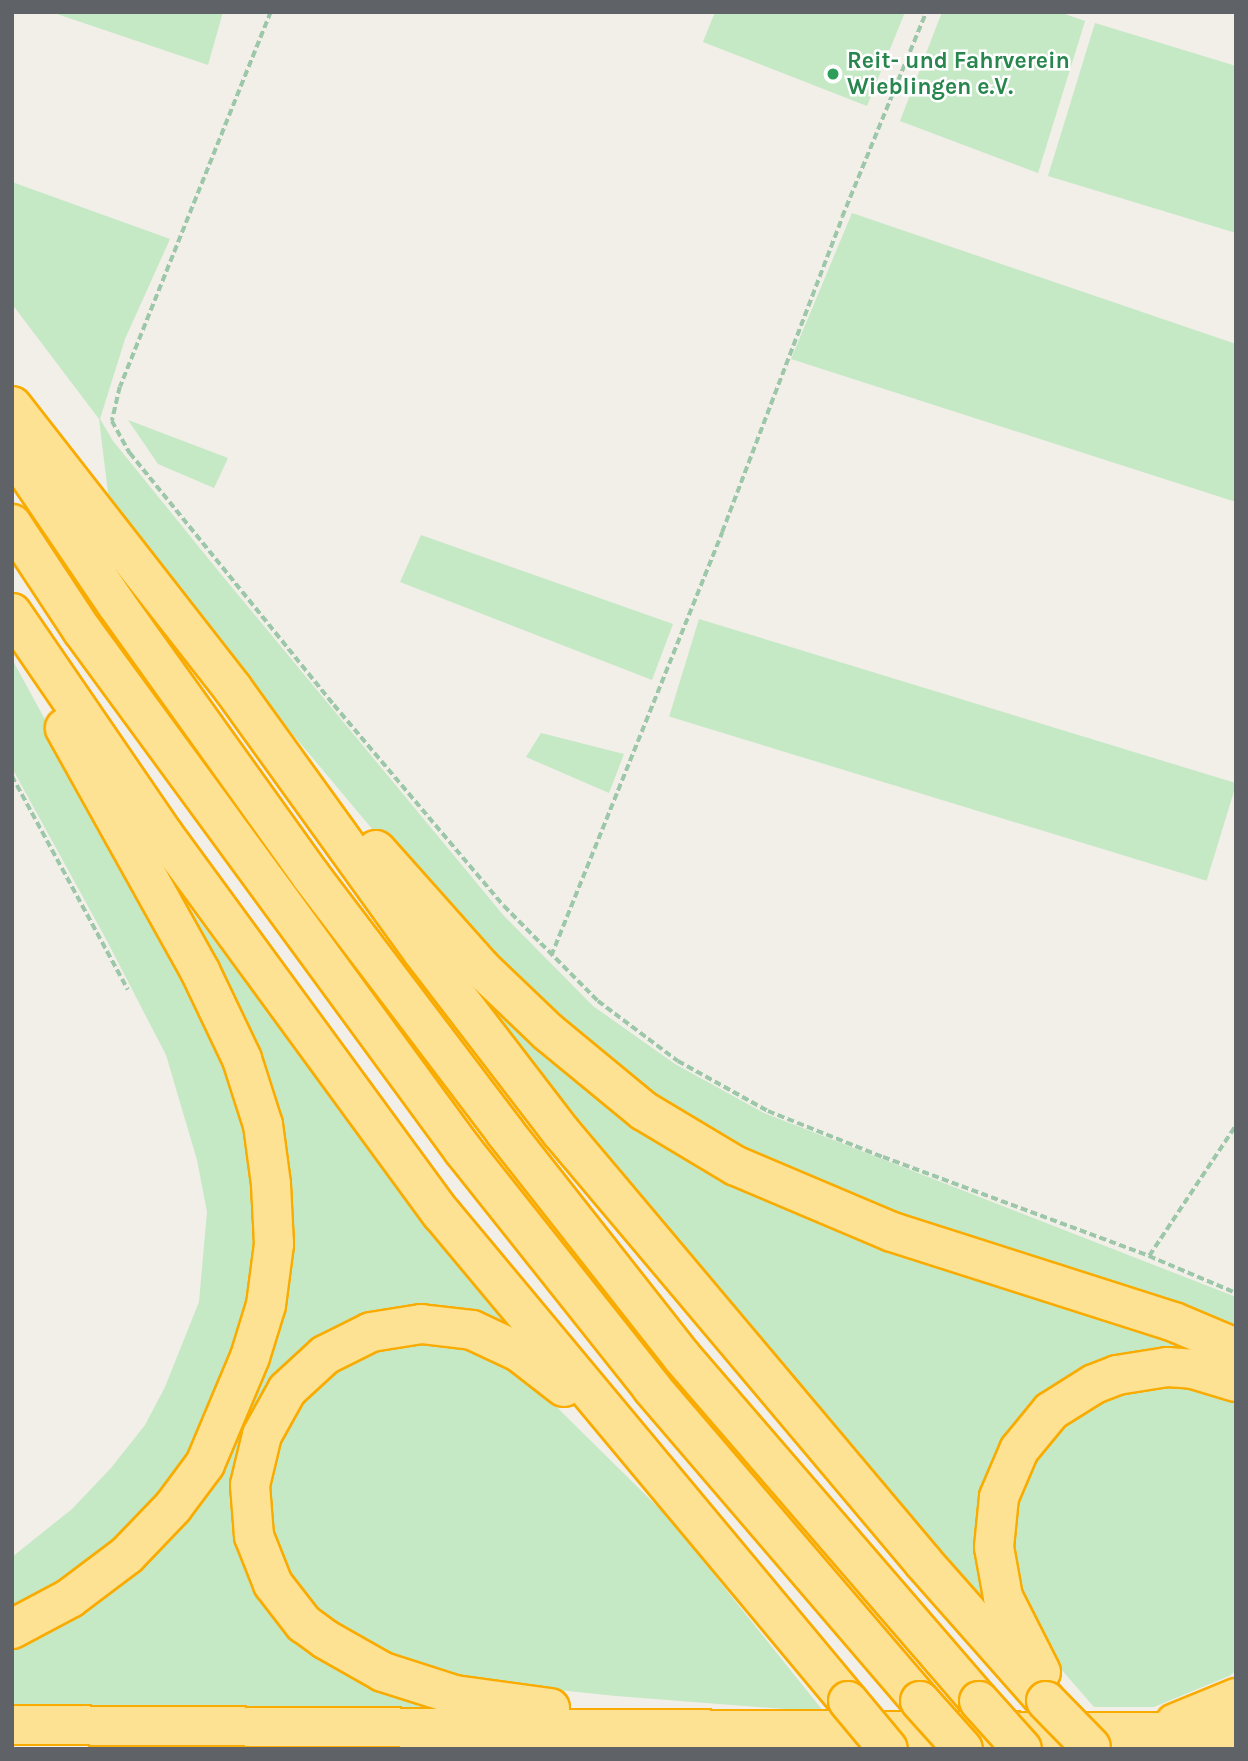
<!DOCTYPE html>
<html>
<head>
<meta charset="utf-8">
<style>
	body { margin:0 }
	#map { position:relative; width:1248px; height:1761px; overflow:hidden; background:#f1efe8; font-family:Karla,sans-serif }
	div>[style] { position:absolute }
	.green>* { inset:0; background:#c5e8c5; transform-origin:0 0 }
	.path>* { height:3.5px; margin-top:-1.75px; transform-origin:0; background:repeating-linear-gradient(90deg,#9cc7a9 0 7px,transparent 0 10.5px) }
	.roads { filter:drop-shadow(2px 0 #f9ab00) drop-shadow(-2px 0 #f9ab00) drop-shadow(0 2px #f9ab00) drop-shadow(0 -2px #f9ab00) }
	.highway>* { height:38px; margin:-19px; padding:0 19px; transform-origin:19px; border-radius:19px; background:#fde293 }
	.bridges { filter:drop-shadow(2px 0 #f9ab00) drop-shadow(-2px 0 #f9ab00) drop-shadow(0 2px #f9ab00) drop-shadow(0 -2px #f9ab00) }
	.highway-bridge>* { height:38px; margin:-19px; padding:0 19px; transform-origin:19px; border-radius:19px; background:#fde293 }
	.dots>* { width:19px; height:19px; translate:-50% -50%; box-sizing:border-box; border:4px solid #fff; border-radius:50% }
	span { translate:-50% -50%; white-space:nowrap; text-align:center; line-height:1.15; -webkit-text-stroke:5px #fff; paint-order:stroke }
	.leisure-label { font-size:23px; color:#27864d; font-weight:700 }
	.left { translate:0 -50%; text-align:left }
	.frame { position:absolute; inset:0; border:14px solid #5f6368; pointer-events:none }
</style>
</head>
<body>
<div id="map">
	<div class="green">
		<i style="clip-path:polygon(51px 12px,223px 12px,208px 65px)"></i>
		<i style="clip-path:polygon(715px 12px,905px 12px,867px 106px,703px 42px)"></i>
		<i style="clip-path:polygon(942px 12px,1059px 12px,1085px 21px,1038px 173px,900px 121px)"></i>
		<i style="clip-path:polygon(1095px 23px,1236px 66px,1236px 233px,1048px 176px)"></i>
		<i style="clip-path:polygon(12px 182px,170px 239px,125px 339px,100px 419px,113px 441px,220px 573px,504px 916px,593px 1006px,675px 1064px,764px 1113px,1236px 1297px,1236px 1327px,1137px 1289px,986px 1243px,857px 1198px,744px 1152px,647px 1094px,552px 1020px,378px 836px,254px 688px,109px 501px,99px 419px,12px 304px)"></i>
		<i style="clip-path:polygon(852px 213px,1236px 344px,1236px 502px,791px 359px)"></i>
		<i style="clip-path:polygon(128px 420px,228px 458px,214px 488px,158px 464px)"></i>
		<i style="clip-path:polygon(421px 535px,673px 624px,652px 680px,400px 582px)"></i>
		<i style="left:699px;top:619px;width:562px;height:102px;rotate:17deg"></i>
		<i style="clip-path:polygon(12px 659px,85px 793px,166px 931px,232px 1083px,253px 1168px,256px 1234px,249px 1295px,234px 1359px,205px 1426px,174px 1479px,130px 1530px,70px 1577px,12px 1611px,12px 1557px,72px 1509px,111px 1468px,145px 1425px,165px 1387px,199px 1302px,207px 1212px,197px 1160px,166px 1055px,106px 939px,12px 768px)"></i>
		<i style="clip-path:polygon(541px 733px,624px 754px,609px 793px,526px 757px)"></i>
		<i style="clip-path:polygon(191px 910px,345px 1115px,522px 1336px,481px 1350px,515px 1366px,668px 1517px,824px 1712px,616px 1696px,491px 1683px,480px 1713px,12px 1709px,12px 1642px,122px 1578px,276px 1332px,221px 981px)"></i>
		<i style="clip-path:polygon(489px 1007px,578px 1081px,737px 1186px,825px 1225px,1015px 1283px,1236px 1363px,1236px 1671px,1229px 1676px,1154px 1707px,1094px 1707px,1060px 1668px,1025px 1610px,988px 1592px,979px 1596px,913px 1520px,557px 1093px)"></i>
	</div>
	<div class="path">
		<i style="left:271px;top:12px;width:404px;rotate:111.9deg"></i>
		<i style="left:120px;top:387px;width:35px;rotate:103deg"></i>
		<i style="left:112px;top:421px;width:37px;rotate:61deg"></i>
		<i style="left:130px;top:453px;width:324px;rotate:51deg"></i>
		<i style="left:334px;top:705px;width:263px;rotate:49.8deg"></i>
		<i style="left:504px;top:906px;width:134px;rotate:45.3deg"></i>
		<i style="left:598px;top:1001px;width:100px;rotate:36.9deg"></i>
		<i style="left:678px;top:1061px;width:103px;rotate:29.1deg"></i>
		<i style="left:768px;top:1111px;width:124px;rotate:21.8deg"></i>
		<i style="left:883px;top:1157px;width:284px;rotate:20.4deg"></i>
		<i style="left:1149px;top:1256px;width:95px;rotate:23deg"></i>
		<i style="left:12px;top:776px;width:243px;rotate:61.5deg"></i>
		<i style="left:551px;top:956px;width:457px;rotate:-68deg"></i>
		<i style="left:722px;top:532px;width:337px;rotate:-69.1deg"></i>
		<i style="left:842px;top:217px;width:222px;rotate:-67.7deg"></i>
		<i style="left:1149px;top:1256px;width:157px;rotate:-56.4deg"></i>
	</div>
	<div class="roads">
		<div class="highway">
			<i style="left:12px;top:406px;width:359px;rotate:52deg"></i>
			<i style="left:233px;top:689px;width:323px;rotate:54.2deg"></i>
			<i style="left:422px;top:951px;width:228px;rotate:52.5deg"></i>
			<i style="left:561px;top:1132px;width:563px;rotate:49.89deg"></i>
			<i style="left:924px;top:1563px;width:184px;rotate:48.5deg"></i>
			<i style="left:12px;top:450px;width:187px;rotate:55.9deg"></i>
			<i style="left:117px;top:605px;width:333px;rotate:54.4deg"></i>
			<i style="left:311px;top:876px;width:321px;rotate:52.8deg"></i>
			<i style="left:505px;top:1132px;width:286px;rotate:51.8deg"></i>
			<i style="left:682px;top:1357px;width:454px;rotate:49.2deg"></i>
			<i style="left:12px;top:524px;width:127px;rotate:56.6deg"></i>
			<i style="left:82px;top:630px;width:645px;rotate:53.77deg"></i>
			<i style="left:463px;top:1150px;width:304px;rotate:51.5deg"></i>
			<i style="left:652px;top:1388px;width:412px;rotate:49.4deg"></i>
			<i style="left:12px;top:613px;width:269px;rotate:55.6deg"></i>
			<i style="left:164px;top:835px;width:469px;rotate:53.8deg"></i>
			<i style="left:441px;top:1213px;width:635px;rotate:50.17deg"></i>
			<i style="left:376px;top:850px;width:158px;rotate:48.3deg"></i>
			<i style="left:481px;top:968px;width:93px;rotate:43.7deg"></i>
			<i style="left:548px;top:1032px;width:124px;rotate:39.5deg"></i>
			<i style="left:644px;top:1111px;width:107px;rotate:30.9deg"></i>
			<i style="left:736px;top:1166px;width:169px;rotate:22.9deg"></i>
			<i style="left:892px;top:1232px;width:296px;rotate:17.7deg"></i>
			<i style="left:1174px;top:1322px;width:67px;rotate:22.8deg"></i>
			<i style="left:12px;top:1629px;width:66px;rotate:-28.1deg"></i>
			<i style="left:70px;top:1598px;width:71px;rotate:-37deg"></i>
			<i style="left:127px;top:1555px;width:66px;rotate:-46.2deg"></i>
			<i style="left:173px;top:1507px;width:54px;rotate:-53.3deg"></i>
			<i style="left:205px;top:1464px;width:116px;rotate:-67.2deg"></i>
			<i style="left:250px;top:1357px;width:54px;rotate:-72.9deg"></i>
			<i style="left:266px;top:1305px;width:62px;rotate:-82.5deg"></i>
			<i style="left:274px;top:1244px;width:60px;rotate:-92.9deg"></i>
			<i style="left:271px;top:1184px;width:60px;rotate:-97.7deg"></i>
			<i style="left:263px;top:1125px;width:69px;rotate:-107.7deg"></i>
			<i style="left:242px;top:1059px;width:98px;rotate:-115.5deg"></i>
			<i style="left:200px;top:971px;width:278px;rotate:-119.1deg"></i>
			<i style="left:1041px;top:1672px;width:84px;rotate:-116.9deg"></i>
			<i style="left:1003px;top:1597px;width:51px;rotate:-100.2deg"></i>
			<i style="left:994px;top:1547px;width:50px;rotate:-84.3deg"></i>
			<i style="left:999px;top:1497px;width:51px;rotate:-66.9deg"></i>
			<i style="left:1019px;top:1450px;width:50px;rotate:-50.6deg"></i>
			<i style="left:1051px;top:1411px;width:51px;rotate:-32.1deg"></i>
			<i style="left:1094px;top:1384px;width:25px;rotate:-21deg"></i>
			<i style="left:1117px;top:1375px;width:51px;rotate:-9.1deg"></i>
			<i style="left:1167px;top:1367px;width:26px;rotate:4deg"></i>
			<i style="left:1193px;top:1369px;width:45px;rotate:16.8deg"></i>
			<i style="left:550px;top:1708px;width:96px;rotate:-172.2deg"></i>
			<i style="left:455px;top:1695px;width:76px;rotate:-162.3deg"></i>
			<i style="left:383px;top:1672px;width:67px;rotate:-150.4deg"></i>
			<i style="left:325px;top:1639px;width:26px;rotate:-144deg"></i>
			<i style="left:304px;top:1624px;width:51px;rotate:-127.8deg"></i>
			<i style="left:273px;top:1584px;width:52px;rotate:-111.6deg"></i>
			<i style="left:254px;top:1536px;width:51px;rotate:-94.5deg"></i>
			<i style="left:250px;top:1485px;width:51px;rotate:-76.5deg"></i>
			<i style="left:262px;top:1435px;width:51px;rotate:-60.9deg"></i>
			<i style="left:287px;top:1390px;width:52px;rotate:-42.6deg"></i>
			<i style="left:325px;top:1355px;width:51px;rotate:-26.6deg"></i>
			<i style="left:371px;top:1332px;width:51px;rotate:-9.1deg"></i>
			<i style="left:421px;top:1324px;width:51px;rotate:6.7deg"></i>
			<i style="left:472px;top:1330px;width:52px;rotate:25.1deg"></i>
			<i style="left:519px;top:1352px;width:57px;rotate:37.9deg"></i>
			<i style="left:1175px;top:1723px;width:66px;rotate:-22.3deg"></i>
			<i style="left:12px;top:1725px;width:1224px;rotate:0.37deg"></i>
		</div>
	</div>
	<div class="bridges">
		<div class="highway-bridge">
			<i style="left:848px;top:1701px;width:62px;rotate:50.2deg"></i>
			<i style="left:920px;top:1701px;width:64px;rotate:48.1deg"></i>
			<i style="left:979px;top:1701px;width:64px;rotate:48.1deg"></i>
			<i style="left:1046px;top:1701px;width:64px;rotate:45.6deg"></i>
		</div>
	</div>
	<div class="dots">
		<i style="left:833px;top:74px;background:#2e9e5b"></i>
	</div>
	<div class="leisure-label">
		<span class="left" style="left:847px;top:74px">Reit- und Fahrverein<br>Wieblingen e.V.</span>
	</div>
	<div class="frame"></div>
</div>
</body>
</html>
